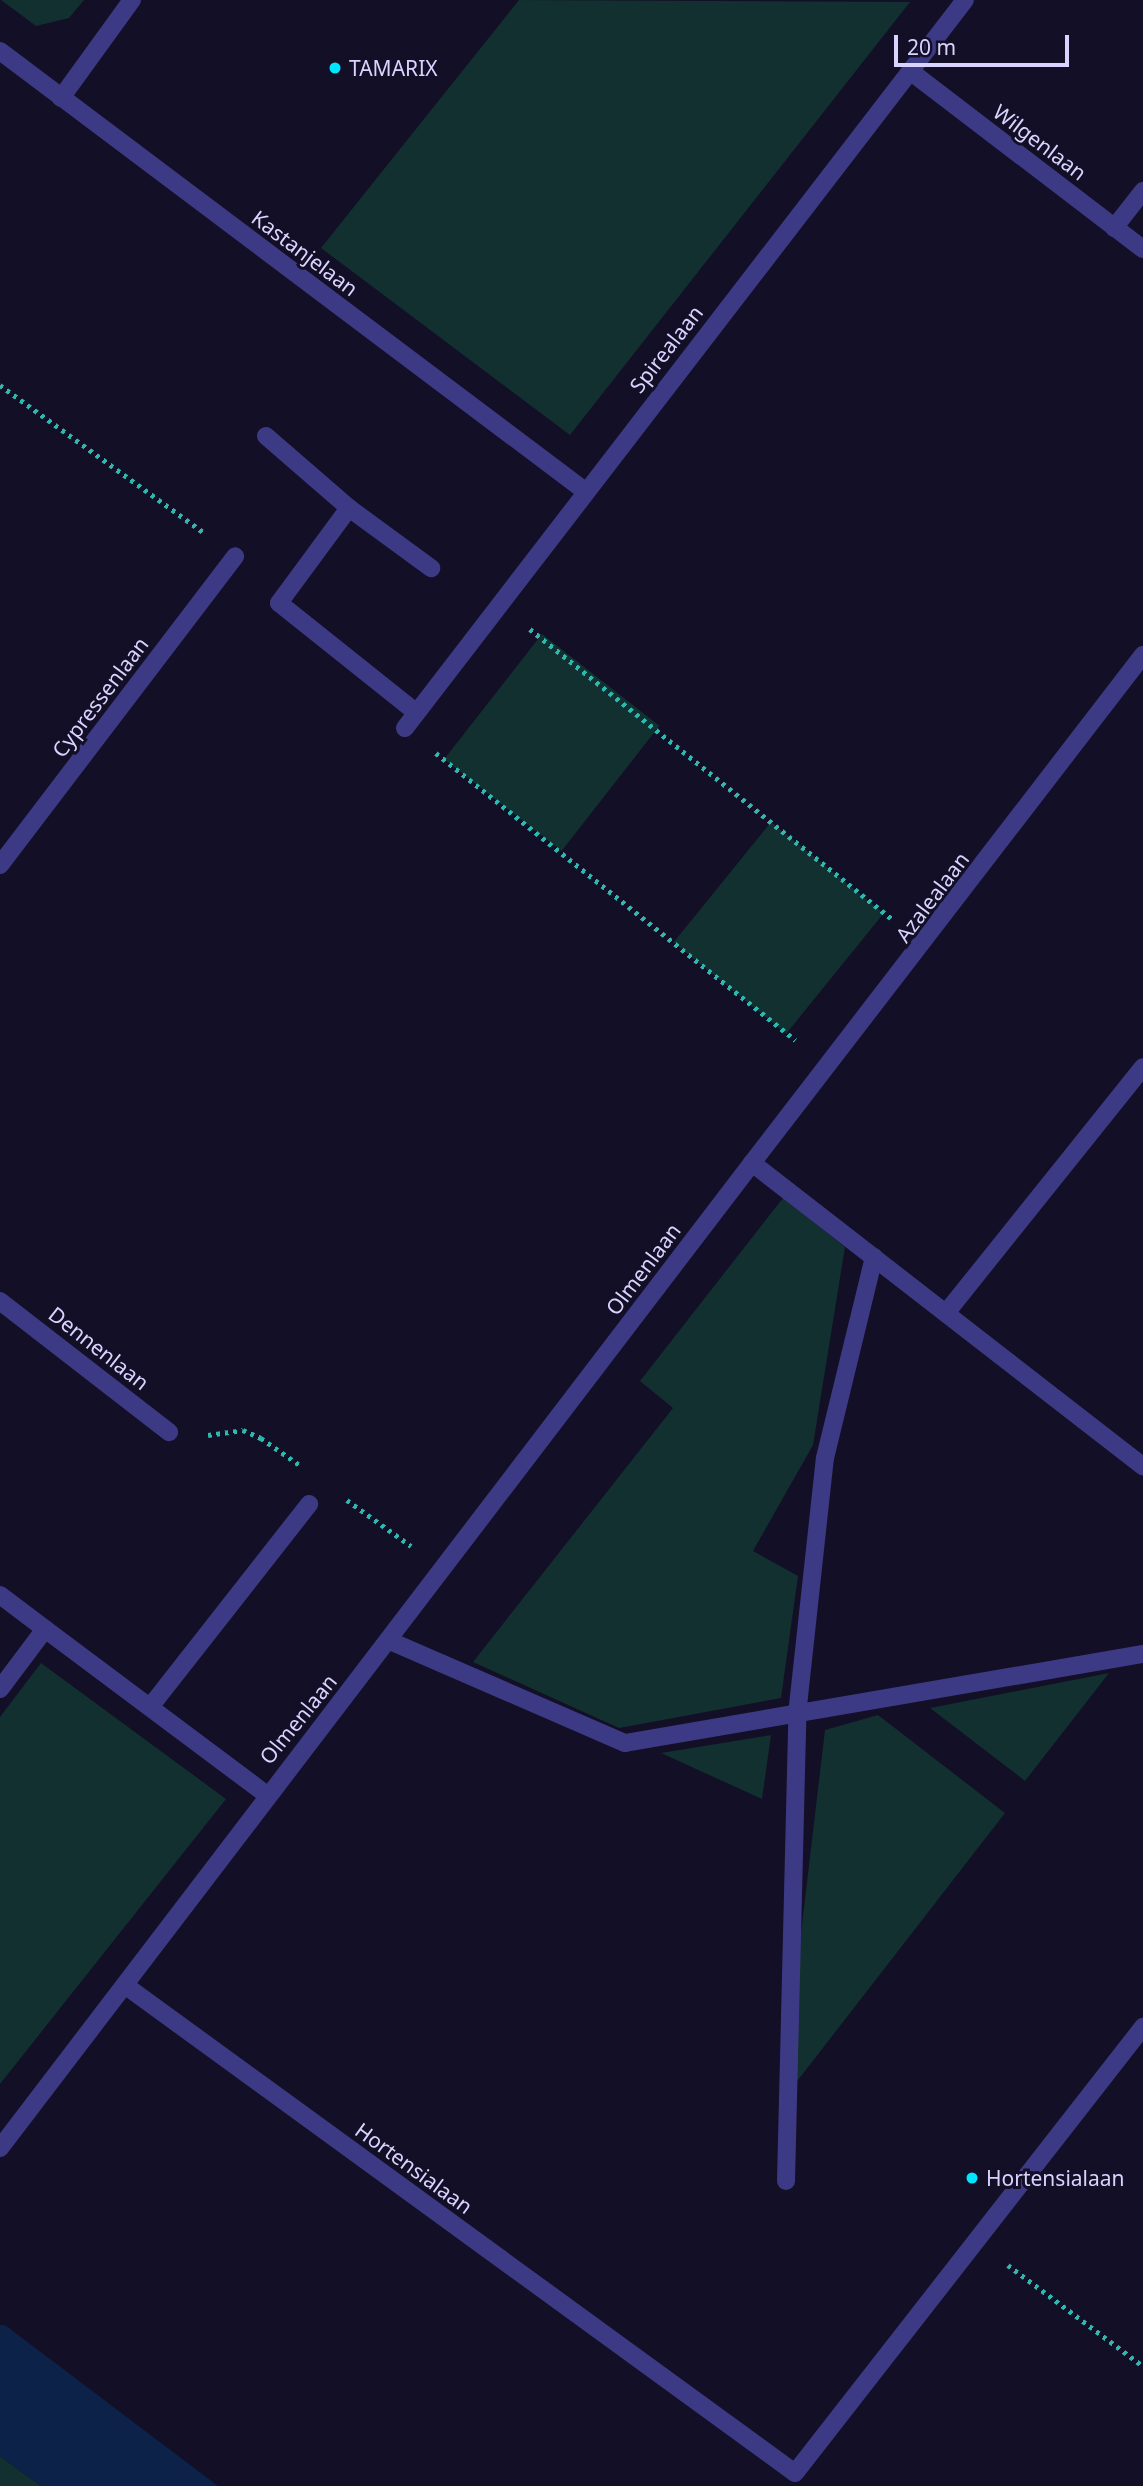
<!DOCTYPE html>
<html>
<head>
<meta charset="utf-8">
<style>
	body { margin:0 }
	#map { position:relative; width:1143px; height:2486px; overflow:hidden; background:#130f26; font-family:"Noto Sans",sans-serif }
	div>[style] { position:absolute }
	.green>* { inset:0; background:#12302f; transform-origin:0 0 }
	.water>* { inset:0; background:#0c2248 }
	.path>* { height:4.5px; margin-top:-2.25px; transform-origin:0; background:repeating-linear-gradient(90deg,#2fb8b0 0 3.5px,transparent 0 8.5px) }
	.lane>* { height:18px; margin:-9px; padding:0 9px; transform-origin:9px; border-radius:9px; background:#3d3a85 }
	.street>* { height:18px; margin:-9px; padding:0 9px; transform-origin:9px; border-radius:9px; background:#3d3a85 }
	.dots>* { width:19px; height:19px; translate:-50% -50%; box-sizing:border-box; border:4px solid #130f26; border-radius:50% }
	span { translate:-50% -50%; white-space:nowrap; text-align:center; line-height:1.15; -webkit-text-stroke:6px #130f26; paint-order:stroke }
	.poi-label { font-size:21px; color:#d9d4ff }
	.left { translate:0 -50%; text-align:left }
	.street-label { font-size:21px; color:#d9d4ff }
	.scale { position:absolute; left:894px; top:35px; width:175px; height:32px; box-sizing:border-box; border:4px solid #d9d4ff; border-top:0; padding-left:9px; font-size:21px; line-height:24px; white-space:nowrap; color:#d9d4ff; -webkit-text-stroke:5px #130f26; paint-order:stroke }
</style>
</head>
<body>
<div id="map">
	<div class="green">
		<i style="clip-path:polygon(1px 0,84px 0,69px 18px,36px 26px)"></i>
		<i style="clip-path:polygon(519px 0,910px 2px,570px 435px,321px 248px)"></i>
		<i style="left:542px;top:634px;width:149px;height:159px;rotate:38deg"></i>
		<i style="left:771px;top:822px;width:145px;height:155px;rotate:39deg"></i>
		<i style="clip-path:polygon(783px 1198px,845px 1247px,813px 1445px,753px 1551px,798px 1576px,781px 1698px,619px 1728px,473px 1662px,673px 1408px,640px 1381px)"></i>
		<i style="clip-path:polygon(41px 1663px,226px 1799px,0 2084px,0 1717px)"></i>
		<i style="clip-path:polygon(1109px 1673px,1025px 1781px,930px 1708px)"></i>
		<i style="clip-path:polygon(878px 1715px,1005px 1813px,781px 2102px,825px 1730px)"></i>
		<i style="clip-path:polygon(771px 1735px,762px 1799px,661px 1753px)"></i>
		<i style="clip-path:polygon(0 2456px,41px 2486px,0 2486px)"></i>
	</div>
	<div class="water">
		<i style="clip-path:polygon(0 2325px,5px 2325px,218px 2486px,41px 2486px,0 2456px)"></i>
	</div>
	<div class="path">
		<i style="left:0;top:385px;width:251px;rotate:35.9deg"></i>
		<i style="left:530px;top:629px;width:464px;rotate:38.7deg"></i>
		<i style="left:436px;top:753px;width:460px;rotate:38.6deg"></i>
		<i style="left:208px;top:1435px;width:35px;rotate:-8deg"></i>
		<i style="left:243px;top:1430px;width:20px;rotate:24deg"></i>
		<i style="left:261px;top:1438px;width:49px;rotate:35deg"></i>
		<i style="left:347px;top:1500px;width:79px;rotate:35.7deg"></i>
		<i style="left:1008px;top:2265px;width:169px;rotate:36.8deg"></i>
	</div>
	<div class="lane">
		<i style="left:266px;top:436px;width:110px;rotate:40.9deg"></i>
		<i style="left:349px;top:508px;width:102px;rotate:36.2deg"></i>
		<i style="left:349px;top:508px;width:118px;rotate:126.4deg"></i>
		<i style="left:279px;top:603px;width:176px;rotate:38.6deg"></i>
		<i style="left:752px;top:1163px;width:641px;rotate:-52.42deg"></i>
		<i style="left:0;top:1595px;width:56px;rotate:37.1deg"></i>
		<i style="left:150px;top:1707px;width:258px;rotate:-51.9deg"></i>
	</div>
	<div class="street">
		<i style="left:0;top:51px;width:732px;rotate:36.95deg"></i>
		<i style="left:910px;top:71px;width:293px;rotate:37.4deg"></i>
		<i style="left:61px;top:98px;width:121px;rotate:-54.1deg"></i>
		<i style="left:1114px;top:228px;width:47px;rotate:-51.9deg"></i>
		<i style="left:405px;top:728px;width:918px;rotate:-52.43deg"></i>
		<i style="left:0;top:865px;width:388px;rotate:-52.7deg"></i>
		<i style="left:0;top:1301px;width:214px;rotate:37.8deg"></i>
		<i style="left:946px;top:1313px;width:315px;rotate:-51.3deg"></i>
		<i style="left:390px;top:1641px;width:256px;rotate:23.5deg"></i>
		<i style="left:625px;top:1743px;width:526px;rotate:-9.75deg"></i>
		<i style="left:0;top:1689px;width:75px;rotate:-53.1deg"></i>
		<i style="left:45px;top:1629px;width:277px;rotate:36.8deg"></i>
		<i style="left:126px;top:1986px;width:827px;rotate:36.05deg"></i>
		<i style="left:795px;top:2473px;width:566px;rotate:-52.04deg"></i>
		<i style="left:0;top:2148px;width:1239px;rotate:-52.64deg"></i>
		<i style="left:752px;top:1163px;width:495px;rotate:37.8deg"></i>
		<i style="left:786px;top:2181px;width:466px;rotate:-88.6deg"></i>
		<i style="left:797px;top:1715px;width:259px;rotate:-83.8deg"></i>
		<i style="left:825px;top:1458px;width:207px;rotate:-76.3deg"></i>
	</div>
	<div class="dots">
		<i style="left:335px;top:68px;background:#00e5ff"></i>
		<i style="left:972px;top:2178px;background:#00e5ff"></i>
	</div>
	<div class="poi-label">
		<span class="left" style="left:349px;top:68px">TAMARIX</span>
		<span class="left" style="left:986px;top:2178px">Hortensialaan</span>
	</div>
	<div class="street-label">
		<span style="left:1040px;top:142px;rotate:37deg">Wilgenlaan</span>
		<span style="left:305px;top:253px;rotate:37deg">Kastanjelaan</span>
		<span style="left:666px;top:349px;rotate:-52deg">Spirealaan</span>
		<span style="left:100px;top:697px;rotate:-53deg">Cypressenlaan</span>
		<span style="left:932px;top:897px;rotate:-53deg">Azalealaan</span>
		<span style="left:643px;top:1269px;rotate:-53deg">Olmenlaan</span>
		<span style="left:99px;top:1348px;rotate:38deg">Dennenlaan</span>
		<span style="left:298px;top:1719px;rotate:-51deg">Olmenlaan</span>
		<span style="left:414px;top:2168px;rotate:36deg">Hortensialaan</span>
	</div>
	<div class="scale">20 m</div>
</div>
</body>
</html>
